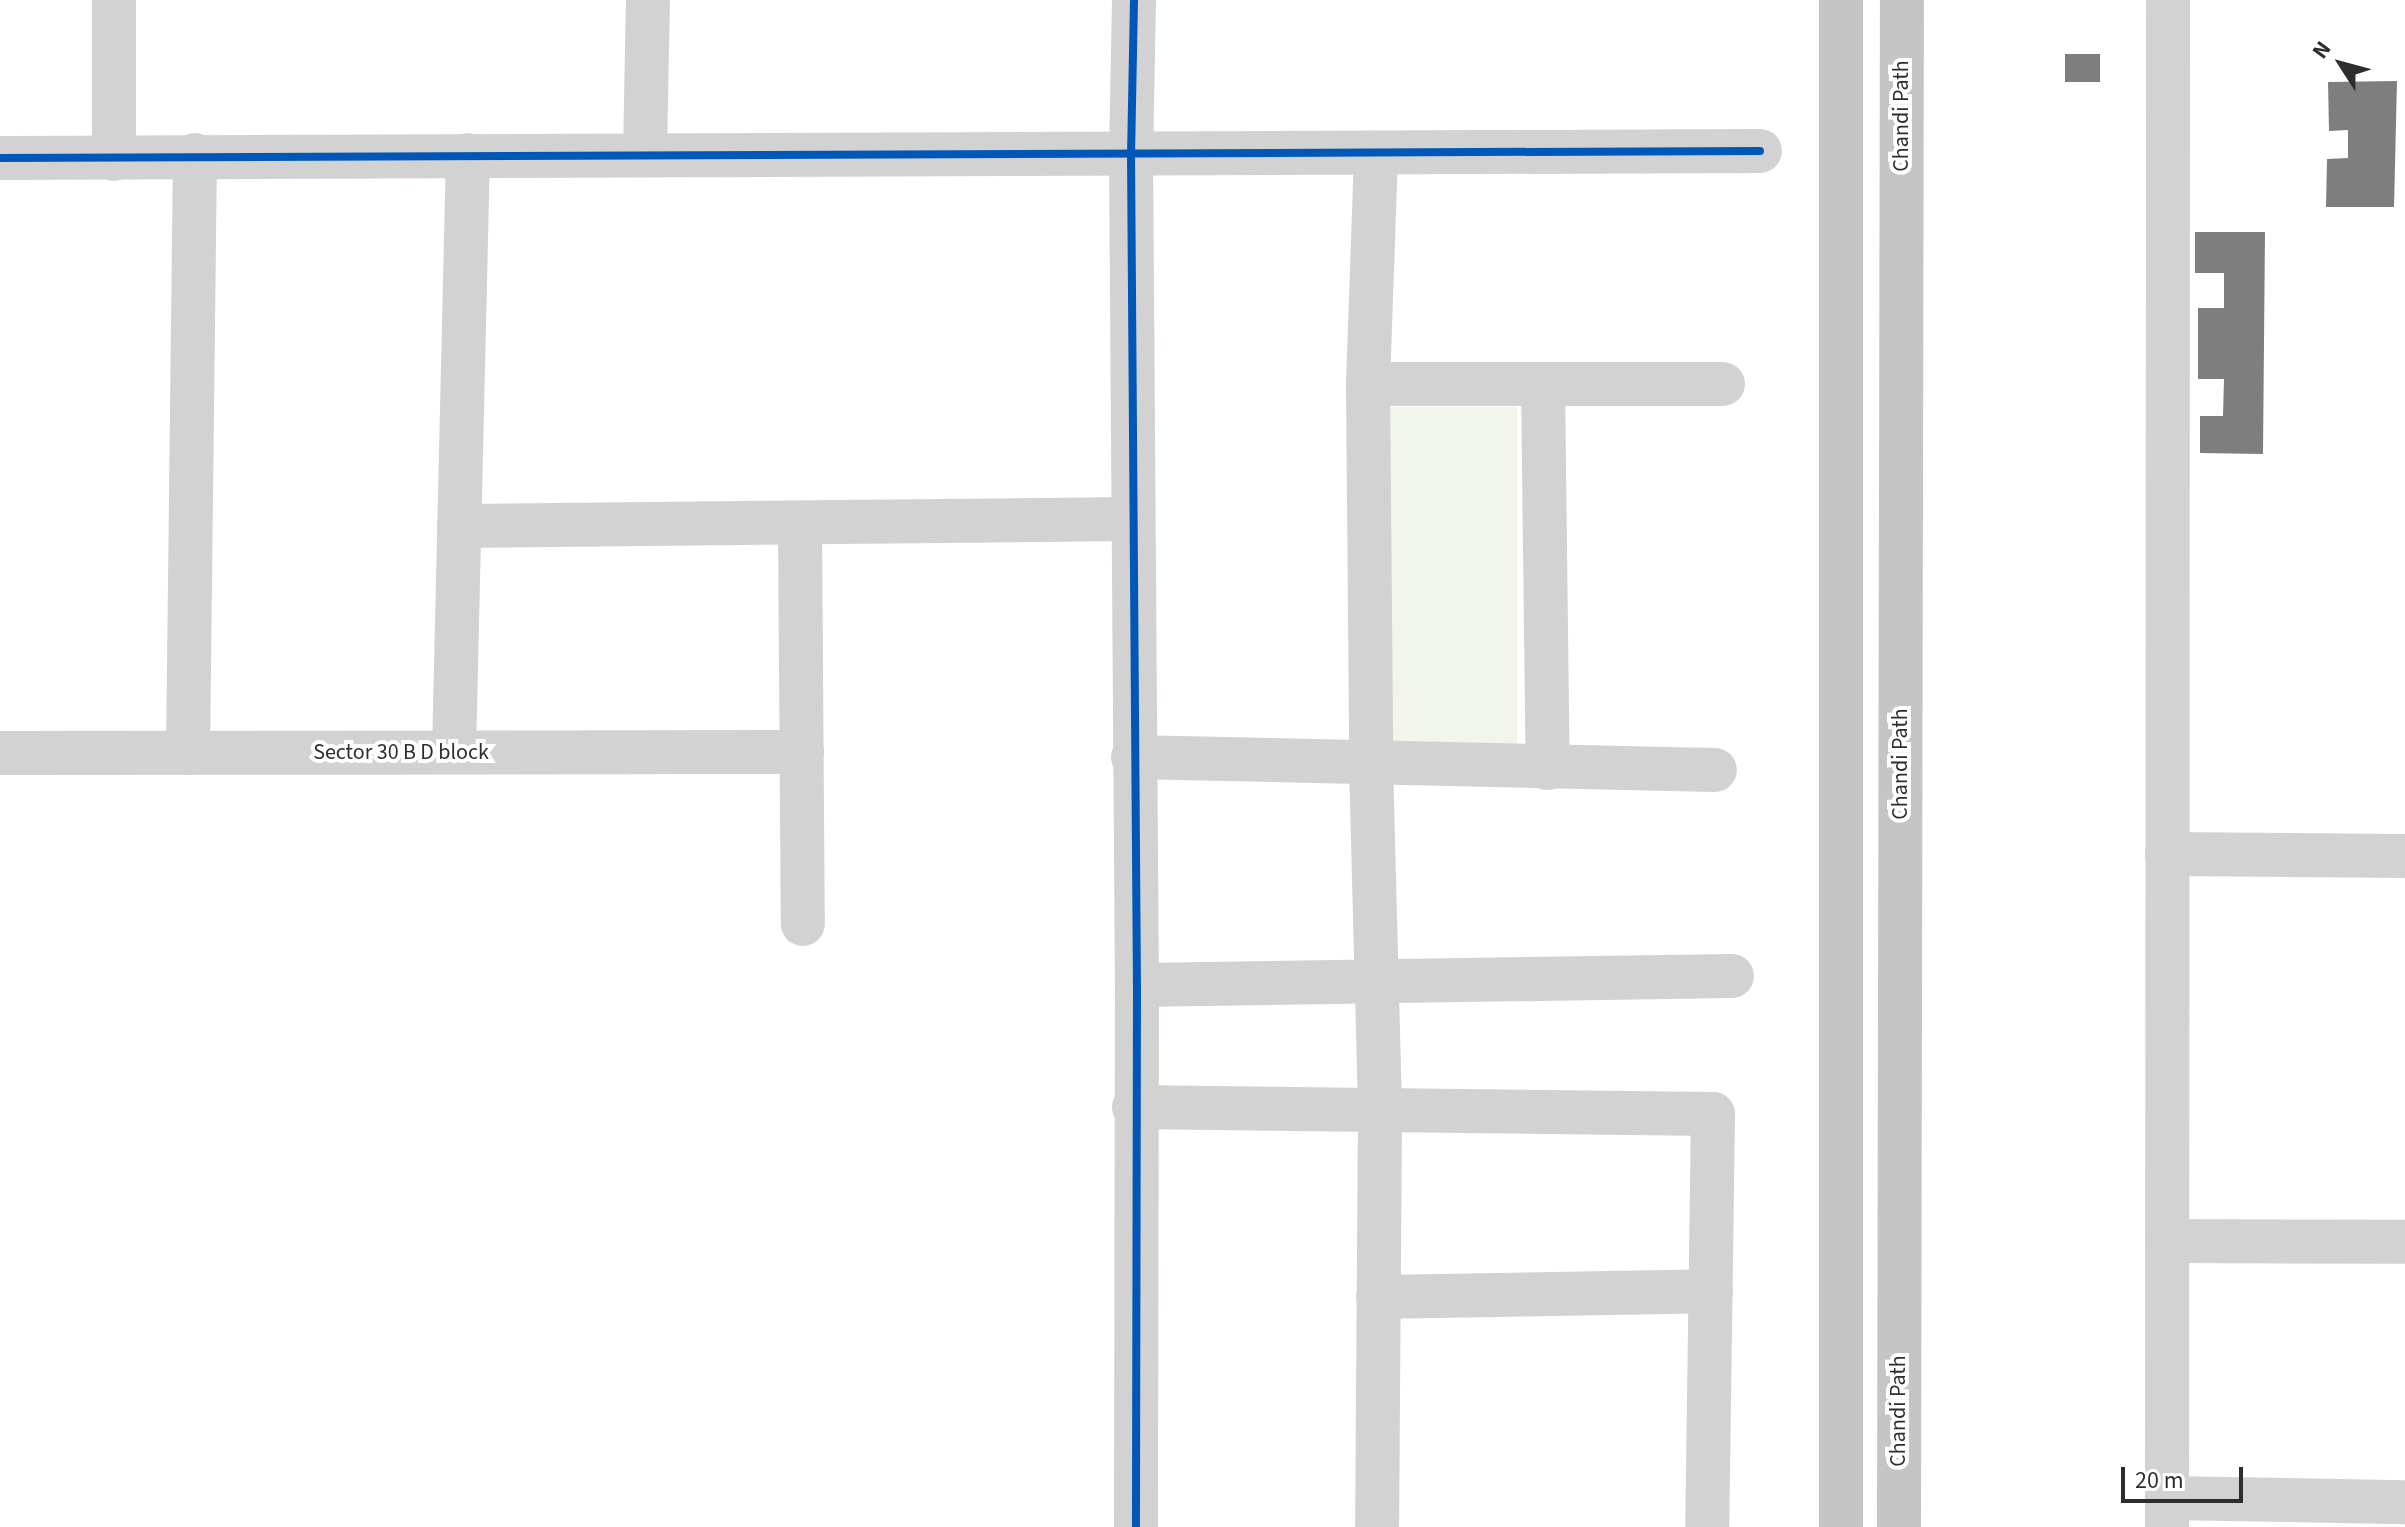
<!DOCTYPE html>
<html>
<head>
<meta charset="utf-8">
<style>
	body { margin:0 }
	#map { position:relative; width:2405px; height:1527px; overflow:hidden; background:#fff; font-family:"Source Sans 3",sans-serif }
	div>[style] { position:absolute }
	.green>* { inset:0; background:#f1f5eb; transform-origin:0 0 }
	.building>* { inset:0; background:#7e7e7e; transform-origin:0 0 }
	.minor>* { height:44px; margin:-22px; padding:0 22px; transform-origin:22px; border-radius:22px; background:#d2d2d2 }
	.major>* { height:44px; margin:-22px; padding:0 22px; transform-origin:22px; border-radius:22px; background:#c5c5c5 }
	.cycleway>* { height:8px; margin:-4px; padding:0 4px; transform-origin:4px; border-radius:4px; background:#0057b8 }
	span { translate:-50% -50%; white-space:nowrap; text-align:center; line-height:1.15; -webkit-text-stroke:8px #fff; paint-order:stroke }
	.street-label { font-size:22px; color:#2d2d2d }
	.north { position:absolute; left:2301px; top:24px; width:80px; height:80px; -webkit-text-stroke:6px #fff; paint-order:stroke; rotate:306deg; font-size:22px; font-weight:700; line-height:32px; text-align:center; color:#2d2d2d }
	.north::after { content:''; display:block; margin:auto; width:28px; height:36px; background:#2d2d2d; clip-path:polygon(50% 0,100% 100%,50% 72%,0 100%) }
	.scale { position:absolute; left:2121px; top:1467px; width:122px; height:36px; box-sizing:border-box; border:4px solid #2d2d2d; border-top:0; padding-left:10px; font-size:24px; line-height:28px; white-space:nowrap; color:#2d2d2d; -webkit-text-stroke:6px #fff; paint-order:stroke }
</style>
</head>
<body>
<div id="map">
	<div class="green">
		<i style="left:1390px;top:407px;width:127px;height:340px"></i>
	</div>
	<div class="building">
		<i style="left:2065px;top:54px;width:35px;height:28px"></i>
		<i style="clip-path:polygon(2397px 81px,2394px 207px,2326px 207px,2327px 159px,2348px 158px,2348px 130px,2329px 131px,2328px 82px)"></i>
		<i style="clip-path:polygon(2195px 232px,2265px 232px,2263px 454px,2200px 453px,2200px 416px,2223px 416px,2224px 379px,2198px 379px,2198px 308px,2224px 308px,2224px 273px,2195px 273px)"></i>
	</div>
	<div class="minor">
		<i style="left:114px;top:0;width:159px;rotate:90deg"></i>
		<i style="left:1134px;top:0;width:154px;rotate:91.1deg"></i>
		<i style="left:1131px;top:154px;width:831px;rotate:89.59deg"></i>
		<i style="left:1137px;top:985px;width:542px;rotate:90.11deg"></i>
		<i style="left:645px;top:154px;width:154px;rotate:-88.9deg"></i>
		<i style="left:1376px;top:155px;width:229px;rotate:92deg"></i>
		<i style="left:1368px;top:384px;width:380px;rotate:89.5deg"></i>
		<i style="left:1371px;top:764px;width:349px;rotate:88.5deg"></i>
		<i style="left:1380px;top:1113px;width:414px;rotate:90.4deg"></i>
		<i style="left:0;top:158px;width:1760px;rotate:-0.23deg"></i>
		<i style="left:1368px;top:384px;width:355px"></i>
		<i style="left:1543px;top:384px;width:384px;rotate:89.3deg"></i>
		<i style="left:800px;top:523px;width:401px;rotate:89.6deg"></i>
		<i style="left:459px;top:526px;width:673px;rotate:-0.6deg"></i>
		<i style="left:454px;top:752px;width:597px;rotate:-88.66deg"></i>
		<i style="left:0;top:753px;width:802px;rotate:-0.07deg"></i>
		<i style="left:188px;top:753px;width:598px;rotate:-89.33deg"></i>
		<i style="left:1133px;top:757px;width:582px;rotate:1.28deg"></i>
		<i style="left:2167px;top:854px;width:238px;rotate:0.5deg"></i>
		<i style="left:1137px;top:985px;width:595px;rotate:-0.87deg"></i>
		<i style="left:1134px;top:1107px;width:579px;rotate:0.69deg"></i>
		<i style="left:1713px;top:1114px;width:413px;rotate:90.8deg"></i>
		<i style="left:2167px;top:1241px;width:238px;rotate:0.2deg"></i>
		<i style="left:1378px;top:1297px;width:333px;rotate:-1deg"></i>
		<i style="left:2167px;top:1498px;width:238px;rotate:1deg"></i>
		<i style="left:2167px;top:1527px;width:1527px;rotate:-89.96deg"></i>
	</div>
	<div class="major">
		<i style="left:1841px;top:0;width:1527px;rotate:90deg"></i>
		<i style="left:1899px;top:1527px;width:1527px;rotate:-89.89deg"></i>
	</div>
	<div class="cycleway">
		<i style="left:1134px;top:0;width:154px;rotate:91.1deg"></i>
		<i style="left:1131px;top:154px;width:831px;rotate:89.59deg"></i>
		<i style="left:1137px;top:985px;width:542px;rotate:90.11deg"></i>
		<i style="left:0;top:158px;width:1760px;rotate:-0.23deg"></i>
	</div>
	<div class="street-label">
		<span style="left:1902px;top:116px;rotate:-90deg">Chandi Path</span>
		<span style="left:401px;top:753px">Sector 30 B D block</span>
		<span style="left:1901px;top:764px;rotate:-90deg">Chandi Path</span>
		<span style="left:1899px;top:1411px;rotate:-90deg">Chandi Path</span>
	</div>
	<div class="north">N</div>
	<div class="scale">20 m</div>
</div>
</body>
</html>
